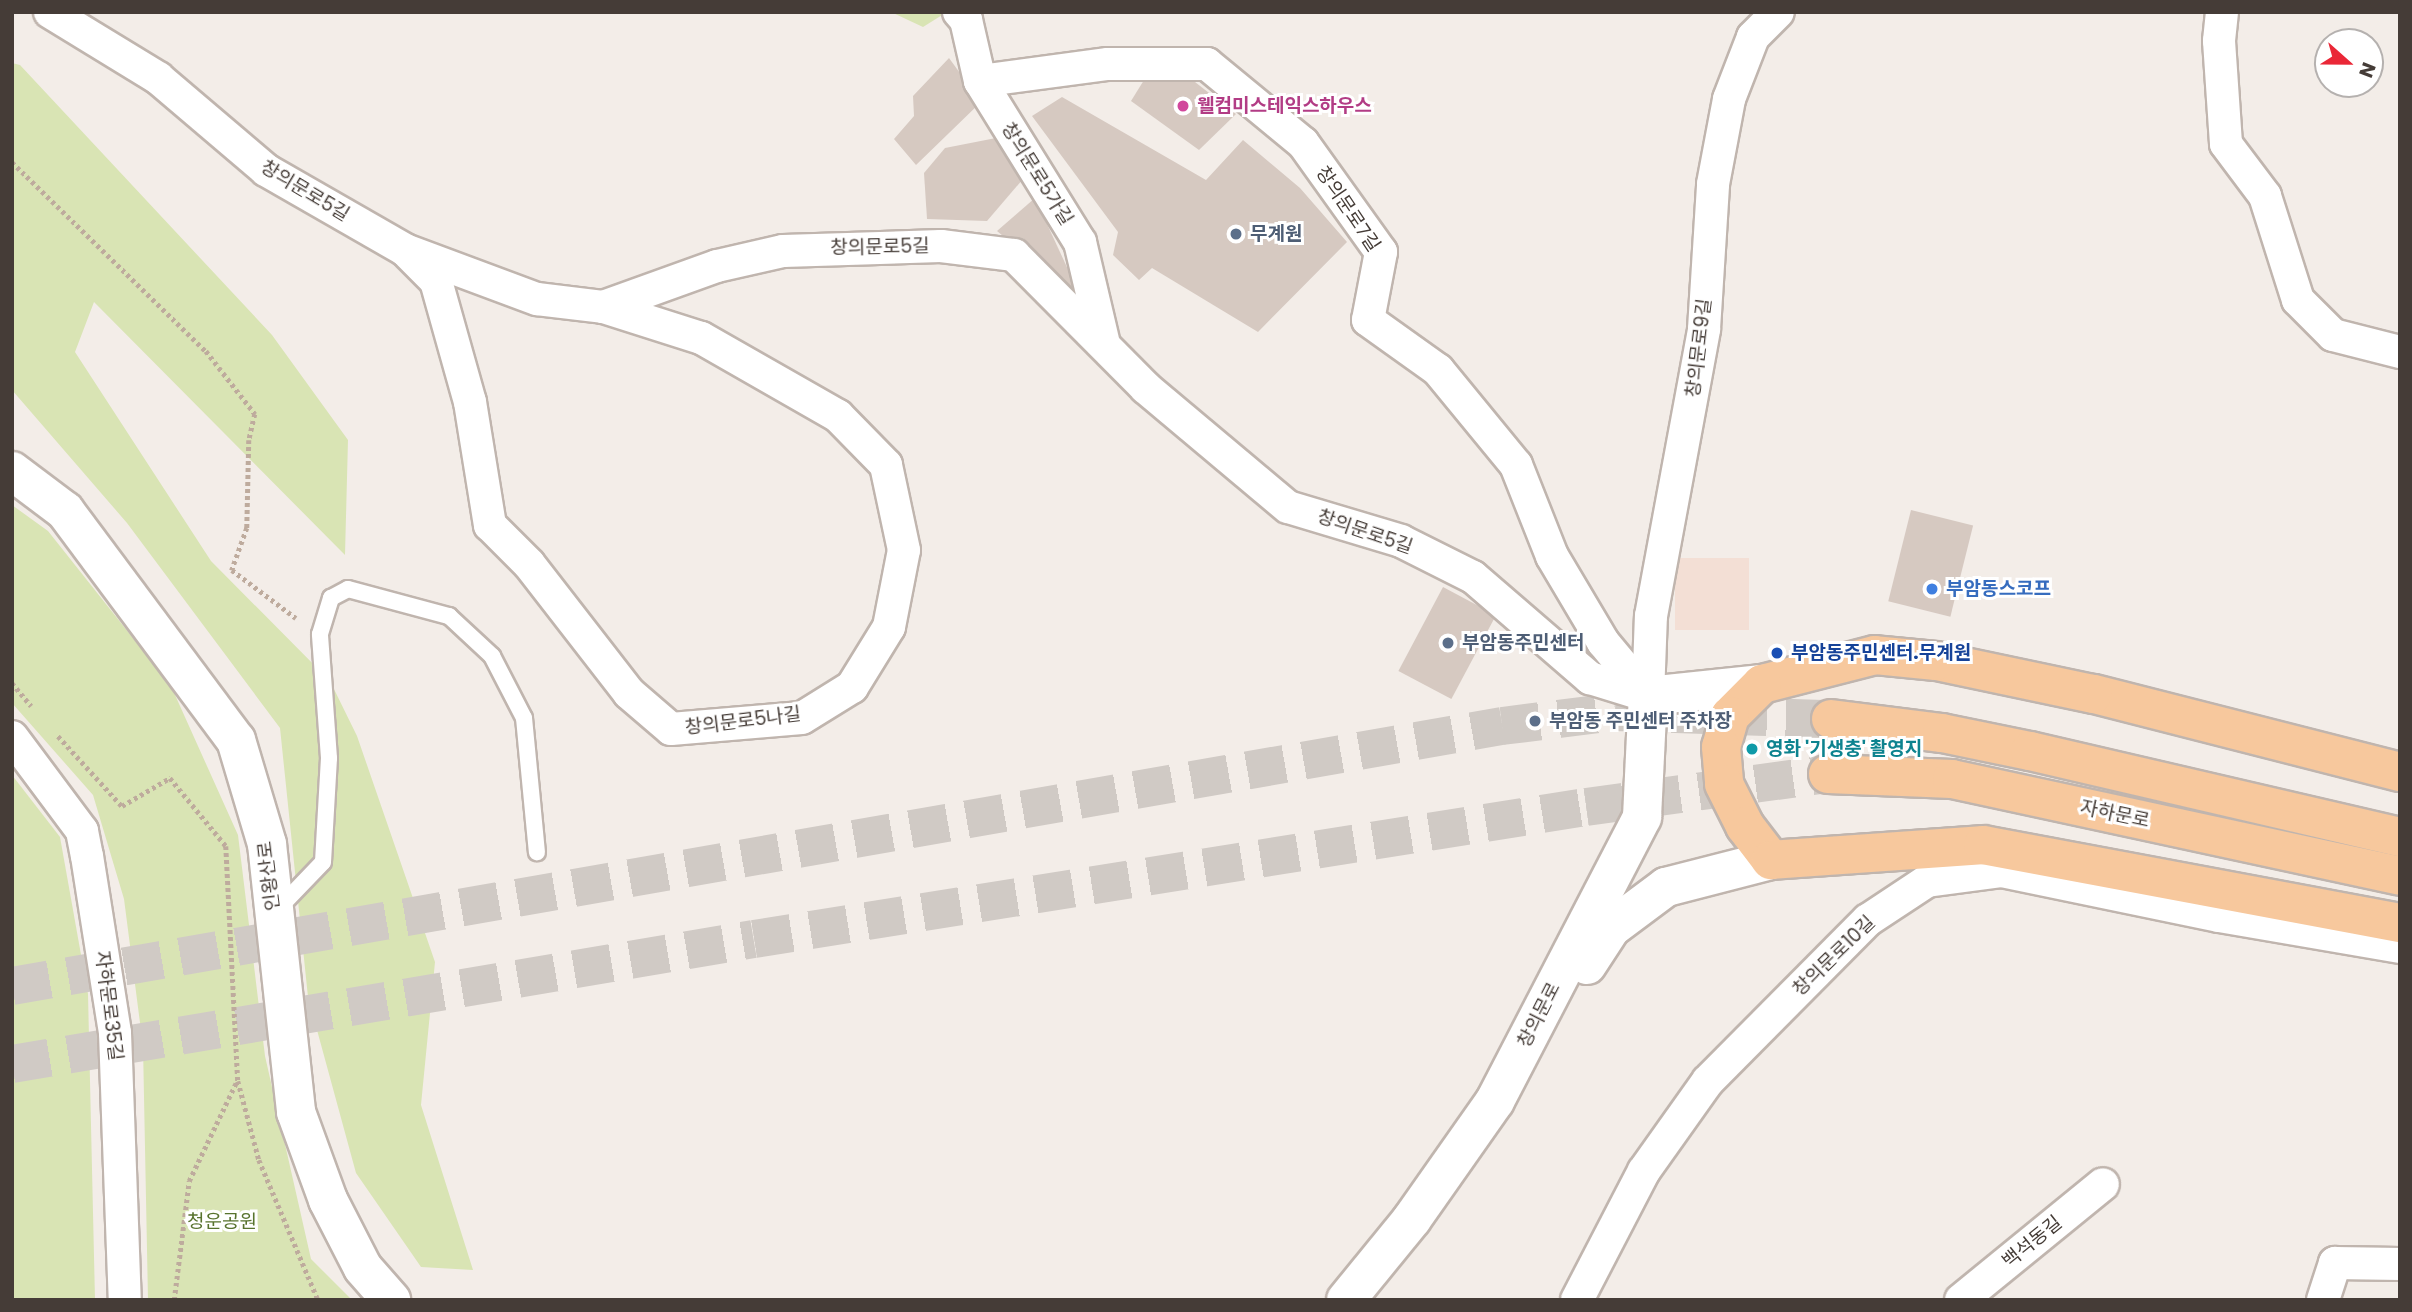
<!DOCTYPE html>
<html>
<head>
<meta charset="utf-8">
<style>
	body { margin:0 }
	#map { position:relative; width:2412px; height:1312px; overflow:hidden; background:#f3ede8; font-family:Poppins,"Noto Sans KR",sans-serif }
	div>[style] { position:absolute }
	.commercial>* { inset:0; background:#f3dfd5; transform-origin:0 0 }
	.green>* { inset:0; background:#d9e4b4 }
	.building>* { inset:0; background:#d6c9c1; transform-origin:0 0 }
	.primary-tunnel>* { height:38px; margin-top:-19px; transform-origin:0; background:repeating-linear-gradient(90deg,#d0cac5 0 38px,transparent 0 57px) }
	.path>* { height:4.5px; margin-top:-2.25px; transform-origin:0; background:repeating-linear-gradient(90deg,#beab9d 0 3.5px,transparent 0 7px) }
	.roads { filter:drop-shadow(2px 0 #c0b5ae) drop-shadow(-2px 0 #c0b5ae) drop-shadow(0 2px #c0b5ae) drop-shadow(0 -2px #c0b5ae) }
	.service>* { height:16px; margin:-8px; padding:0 8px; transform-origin:8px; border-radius:8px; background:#fff }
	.minor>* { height:32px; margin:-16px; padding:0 16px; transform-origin:16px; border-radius:16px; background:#fff }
	.tertiary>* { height:38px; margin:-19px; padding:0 19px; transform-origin:19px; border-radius:19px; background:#fff }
	.primary>* { height:38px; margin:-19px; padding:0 19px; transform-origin:19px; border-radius:19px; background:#f7c89d }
	.dots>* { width:19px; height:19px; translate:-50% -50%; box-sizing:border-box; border:4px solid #fff; border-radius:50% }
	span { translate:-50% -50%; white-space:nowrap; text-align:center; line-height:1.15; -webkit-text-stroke:6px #fff; paint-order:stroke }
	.hotel-label { font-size:19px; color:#b23c85; font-weight:700 }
	.left { translate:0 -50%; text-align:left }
	.street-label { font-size:19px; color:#453c37 }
	.service-label { font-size:19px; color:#4e5e75; font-weight:700 }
	.shop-label { font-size:19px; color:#366cbe; font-weight:700 }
	.transit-label { font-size:19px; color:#164399; font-weight:700 }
	.culture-label { font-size:19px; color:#0d838f; font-weight:700 }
	.park-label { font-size:19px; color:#58732e }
	.frame { position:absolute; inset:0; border:14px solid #453c37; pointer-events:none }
	.north { position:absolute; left:2314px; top:28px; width:70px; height:70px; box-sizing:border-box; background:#fff; border:2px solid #b5b1af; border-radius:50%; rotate:111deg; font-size:19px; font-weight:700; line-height:28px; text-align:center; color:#453c37 }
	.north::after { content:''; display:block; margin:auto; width:24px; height:32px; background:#ea2737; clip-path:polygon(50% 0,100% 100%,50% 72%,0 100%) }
</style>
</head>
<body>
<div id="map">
	<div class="commercial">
		<i style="left:1675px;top:558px;width:74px;height:72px"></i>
	</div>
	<div class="green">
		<i style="clip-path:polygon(891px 12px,947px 12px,923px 27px)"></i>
		<i style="clip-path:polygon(12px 63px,20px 65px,272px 335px,348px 440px,345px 555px,94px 302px,75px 352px,211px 561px,330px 681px,357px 736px,435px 962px,421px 1105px,473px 1270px,421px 1267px,356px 1173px,308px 997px,280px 728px,127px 523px,12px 390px)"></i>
		<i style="clip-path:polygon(12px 505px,48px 531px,171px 686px,238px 835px,265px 1056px,311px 1259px,352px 1300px,148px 1300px,143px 1046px,124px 899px,93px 795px,12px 703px)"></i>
		<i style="clip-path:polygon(12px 775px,60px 837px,88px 994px,95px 1300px,12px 1300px)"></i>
	</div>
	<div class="building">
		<i style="clip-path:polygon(949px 58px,981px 102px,916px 165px,894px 139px,914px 116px,913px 96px)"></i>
		<i style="clip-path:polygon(1149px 72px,1186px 75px,1236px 114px,1199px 150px,1131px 101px)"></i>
		<i style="clip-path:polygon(1062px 97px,1206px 180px,1243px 140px,1300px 188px,1347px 242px,1258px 332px,1152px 268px,1139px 280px,1113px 255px,1118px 232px,1032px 116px)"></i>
		<i style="clip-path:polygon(996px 138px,1023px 179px,987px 221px,927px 219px,924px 173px,945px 148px)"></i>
		<i style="clip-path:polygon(1035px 198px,1084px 304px,997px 231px)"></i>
		<i style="left:1911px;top:510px;width:64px;height:94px;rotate:14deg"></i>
		<i style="left:1443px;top:587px;width:60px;height:95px;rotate:28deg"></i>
	</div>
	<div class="primary-tunnel">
		<i style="left:12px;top:986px;width:1513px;rotate:-9.9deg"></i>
		<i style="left:1502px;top:726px;width:114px;rotate:-7.1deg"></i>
		<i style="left:1615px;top:712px;width:216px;rotate:1.9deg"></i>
		<i style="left:12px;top:1064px;width:752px;rotate:-9.56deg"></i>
		<i style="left:754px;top:939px;width:842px;rotate:-9.02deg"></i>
		<i style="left:1586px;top:807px;width:244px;rotate:-7.8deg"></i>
	</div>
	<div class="path">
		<i style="left:12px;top:162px;width:271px;rotate:44.3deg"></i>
		<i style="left:206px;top:351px;width:80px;rotate:52.1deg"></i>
		<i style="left:255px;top:414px;width:27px;rotate:103deg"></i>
		<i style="left:249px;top:440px;width:88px;rotate:91.3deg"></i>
		<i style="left:247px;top:528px;width:45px;rotate:109.7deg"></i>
		<i style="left:232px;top:570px;width:80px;rotate:36.9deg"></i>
		<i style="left:12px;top:683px;width:30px;rotate:50deg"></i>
		<i style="left:58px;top:736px;width:95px;rotate:47.6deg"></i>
		<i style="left:122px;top:806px;width:56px;rotate:-30.3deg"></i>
		<i style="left:170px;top:778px;width:88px;rotate:50.5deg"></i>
		<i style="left:226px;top:846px;width:235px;rotate:87.1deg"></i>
		<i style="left:238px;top:1081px;width:82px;rotate:75.1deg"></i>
		<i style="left:259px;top:1160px;width:152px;rotate:67.1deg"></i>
		<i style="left:174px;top:1300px;width:120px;rotate:-82.8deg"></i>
		<i style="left:189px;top:1181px;width:111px;rotate:-64.4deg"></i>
	</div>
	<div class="roads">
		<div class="service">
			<i style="left:277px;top:910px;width:66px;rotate:-46.2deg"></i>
			<i style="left:323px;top:862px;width:104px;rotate:-86.7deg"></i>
			<i style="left:329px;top:758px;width:124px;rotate:-94.2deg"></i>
			<i style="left:320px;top:634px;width:38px;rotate:-73deg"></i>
			<i style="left:331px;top:598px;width:19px;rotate:-28deg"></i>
			<i style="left:348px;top:589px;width:105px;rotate:15deg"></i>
			<i style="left:449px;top:616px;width:59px;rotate:42.9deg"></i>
			<i style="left:492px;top:656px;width:70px;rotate:62.7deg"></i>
			<i style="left:524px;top:718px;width:135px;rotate:84.5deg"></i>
		</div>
		<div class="minor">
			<i style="left:50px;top:12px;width:127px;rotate:31.4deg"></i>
			<i style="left:158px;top:78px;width:142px;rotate:40.4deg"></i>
			<i style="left:266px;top:170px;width:160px;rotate:29.9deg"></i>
			<i style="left:405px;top:250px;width:141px;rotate:20.4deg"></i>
			<i style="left:537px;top:299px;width:66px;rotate:6.9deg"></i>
			<i style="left:603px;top:307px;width:121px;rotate:-19.8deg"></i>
			<i style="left:717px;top:266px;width:68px;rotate:-12.8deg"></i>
			<i style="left:783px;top:251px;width:158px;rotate:-1.8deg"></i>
			<i style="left:941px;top:246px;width:74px;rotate:7deg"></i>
			<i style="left:1014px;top:255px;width:187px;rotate:45.2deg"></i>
			<i style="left:1146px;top:388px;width:185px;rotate:40deg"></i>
			<i style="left:1288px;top:507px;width:118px;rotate:16.7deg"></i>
			<i style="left:1401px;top:541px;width:80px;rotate:26.6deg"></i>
			<i style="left:1473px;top:577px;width:155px;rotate:40.8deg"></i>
			<i style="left:1590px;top:678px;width:61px;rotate:17.2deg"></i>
			<i style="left:959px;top:12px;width:11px;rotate:49deg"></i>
			<i style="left:966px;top:20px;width:63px;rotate:77.1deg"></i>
			<i style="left:980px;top:81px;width:190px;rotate:58.2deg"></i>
			<i style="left:1080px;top:242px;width:101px;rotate:76.8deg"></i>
			<i style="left:2222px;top:12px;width:29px;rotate:96deg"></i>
			<i style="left:2219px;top:41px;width:103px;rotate:86.1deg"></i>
			<i style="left:2226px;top:144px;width:65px;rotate:53.1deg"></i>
			<i style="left:2265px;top:196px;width:109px;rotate:72.4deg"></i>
			<i style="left:2298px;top:300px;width:49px;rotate:45deg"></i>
			<i style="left:2333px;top:335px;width:69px;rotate:14.2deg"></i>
			<i style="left:980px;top:81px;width:129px;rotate:-7.6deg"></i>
			<i style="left:1108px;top:64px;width:99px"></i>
			<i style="left:1207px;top:64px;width:124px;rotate:39.5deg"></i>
			<i style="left:1303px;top:143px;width:134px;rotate:54.4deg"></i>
			<i style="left:1381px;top:252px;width:69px;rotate:100.8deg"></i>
			<i style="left:1368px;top:320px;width:86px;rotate:35.5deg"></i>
			<i style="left:1438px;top:370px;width:123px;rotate:50.6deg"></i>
			<i style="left:1516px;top:465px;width:98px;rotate:68.4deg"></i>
			<i style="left:1552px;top:556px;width:100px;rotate:59.3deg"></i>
			<i style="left:1603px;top:642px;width:70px;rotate:50.2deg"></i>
			<i style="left:409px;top:254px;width:38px;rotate:45deg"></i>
			<i style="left:436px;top:281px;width:126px;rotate:74.3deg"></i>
			<i style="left:470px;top:402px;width:125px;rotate:80.8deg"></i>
			<i style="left:490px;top:525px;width:55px;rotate:45deg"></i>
			<i style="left:529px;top:564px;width:163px;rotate:52.2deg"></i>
			<i style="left:629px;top:693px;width:55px;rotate:40.6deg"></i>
			<i style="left:671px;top:729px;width:131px;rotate:-4.8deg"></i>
			<i style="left:802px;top:718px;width:59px;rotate:-31.8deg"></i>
			<i style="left:852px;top:687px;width:70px;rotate:-58.3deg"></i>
			<i style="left:889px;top:627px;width:78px;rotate:-79deg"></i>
			<i style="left:904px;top:550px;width:87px;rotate:-102deg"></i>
			<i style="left:886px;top:465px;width:69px;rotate:-134.4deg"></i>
			<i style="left:838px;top:416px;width:158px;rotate:-150.3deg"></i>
			<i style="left:701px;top:338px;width:103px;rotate:-162.4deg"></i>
			<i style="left:1648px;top:696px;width:80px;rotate:-87.9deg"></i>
			<i style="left:1651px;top:616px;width:292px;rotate:-79.5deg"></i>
			<i style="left:1704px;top:329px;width:145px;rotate:-86.4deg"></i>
			<i style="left:1713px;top:184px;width:86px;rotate:-79.3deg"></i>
			<i style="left:1729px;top:99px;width:66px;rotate:-68.8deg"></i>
			<i style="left:1753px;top:37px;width:35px;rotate:-45deg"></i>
			<i style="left:12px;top:737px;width:117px;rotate:53.3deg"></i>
			<i style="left:82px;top:831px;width:25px;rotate:79deg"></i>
			<i style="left:87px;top:856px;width:179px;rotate:81deg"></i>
			<i style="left:115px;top:1033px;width:267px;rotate:87.9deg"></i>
			<i style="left:1577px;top:1300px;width:145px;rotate:-62.6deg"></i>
			<i style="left:1644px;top:1171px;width:110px;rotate:-54.6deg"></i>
			<i style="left:1708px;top:1081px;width:227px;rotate:-45.2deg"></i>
			<i style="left:1868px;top:920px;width:71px;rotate:-33.5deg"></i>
			<i style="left:1927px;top:881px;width:76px;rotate:-7.6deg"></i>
			<i style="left:2002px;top:871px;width:222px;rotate:11.7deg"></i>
			<i style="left:2219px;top:916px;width:184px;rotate:9.7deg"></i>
			<i style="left:1961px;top:1300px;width:183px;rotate:-39.2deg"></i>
			<i style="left:2323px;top:1300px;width:39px;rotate:-72deg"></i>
			<i style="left:2335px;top:1263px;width:65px;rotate:0.9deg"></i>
		</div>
		<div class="tertiary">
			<i style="left:12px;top:471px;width:66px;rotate:37deg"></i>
			<i style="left:65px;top:511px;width:286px;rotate:53.3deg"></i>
			<i style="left:236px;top:740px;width:109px;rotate:73.4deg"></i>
			<i style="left:267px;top:844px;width:270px;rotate:83.8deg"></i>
			<i style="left:296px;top:1112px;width:94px;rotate:70deg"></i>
			<i style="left:328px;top:1200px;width:76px;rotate:62.8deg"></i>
			<i style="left:363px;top:1268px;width:43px;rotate:48.8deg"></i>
			<i style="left:1587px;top:965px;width:44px;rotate:-57deg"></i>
			<i style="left:1611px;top:928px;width:69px;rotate:-36.7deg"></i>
			<i style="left:1666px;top:887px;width:108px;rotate:-14.4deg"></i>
			<i style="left:1346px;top:1300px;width:104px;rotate:-50.8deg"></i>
			<i style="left:1412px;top:1219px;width:144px;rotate:-54.9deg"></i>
			<i style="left:1495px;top:1101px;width:320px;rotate:-62.6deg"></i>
			<i style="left:1642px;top:817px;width:121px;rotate:-87.2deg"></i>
			<i style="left:1648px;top:696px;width:115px;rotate:-6deg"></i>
		</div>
		<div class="primary">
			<i style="left:1831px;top:719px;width:112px;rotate:7.2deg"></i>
			<i style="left:1942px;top:733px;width:90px;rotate:11.6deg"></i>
			<i style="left:2030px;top:751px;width:380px;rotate:13.1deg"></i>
			<i style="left:2400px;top:772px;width:317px;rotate:-165.7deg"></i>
			<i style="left:2093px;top:694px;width:160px;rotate:-168.1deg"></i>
			<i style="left:1936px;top:661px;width:61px;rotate:-174.4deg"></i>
			<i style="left:1875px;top:655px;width:117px;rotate:165.6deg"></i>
			<i style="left:1762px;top:684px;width:45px;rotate:135deg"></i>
			<i style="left:1730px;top:716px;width:32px;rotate:106deg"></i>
			<i style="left:1721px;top:747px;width:37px;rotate:85deg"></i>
			<i style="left:1724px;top:784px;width:47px;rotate:63.4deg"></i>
			<i style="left:1745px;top:826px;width:43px;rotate:52.6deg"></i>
			<i style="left:1771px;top:860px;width:213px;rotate:-4deg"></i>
			<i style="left:1983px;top:845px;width:424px;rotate:10.6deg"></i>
			<i style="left:1828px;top:774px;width:124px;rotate:2.3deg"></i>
			<i style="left:1952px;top:779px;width:458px;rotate:12.2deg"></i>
		</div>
	</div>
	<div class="dots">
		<i style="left:1183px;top:106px;background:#d1479c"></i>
		<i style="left:1236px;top:234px;background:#5c6f8a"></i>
		<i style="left:1932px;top:589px;background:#3f7fe0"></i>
		<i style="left:1448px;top:643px;background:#5c6f8a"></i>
		<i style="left:1777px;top:653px;background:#1a4fb4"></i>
		<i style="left:1535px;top:721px;background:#5c6f8a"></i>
		<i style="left:1752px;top:749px;background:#0f9aa8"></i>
	</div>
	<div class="hotel-label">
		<span class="left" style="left:1197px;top:106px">웰컴미스테익스하우스</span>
	</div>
	<div class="street-label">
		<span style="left:1037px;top:174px;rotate:58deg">창의문로5가길</span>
		<span style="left:305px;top:191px;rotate:31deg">창의문로5길</span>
		<span style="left:1348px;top:209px;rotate:56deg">창의문로7길</span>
		<span style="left:880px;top:247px;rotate:-1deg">창의문로5길</span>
		<span style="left:1699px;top:348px;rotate:-83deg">창의문로9길</span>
		<span style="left:1365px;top:532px;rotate:19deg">창의문로5길</span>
		<span style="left:743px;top:721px;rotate:-7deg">창의문로5나길</span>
		<span style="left:2115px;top:814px;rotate:12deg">자하문로</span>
		<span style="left:269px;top:876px;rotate:-97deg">인왕산로</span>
		<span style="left:1834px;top:956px;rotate:-44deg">창의문로10길</span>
		<span style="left:109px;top:1006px;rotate:83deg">자하문로35길</span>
		<span style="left:1539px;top:1015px;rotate:-63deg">창의문로</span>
		<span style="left:2032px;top:1242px;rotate:-39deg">백석동길</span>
	</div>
	<div class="service-label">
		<span class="left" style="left:1250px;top:234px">무계원</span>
		<span class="left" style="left:1462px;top:643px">부암동주민센터</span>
		<span class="left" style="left:1549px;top:721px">부암동 주민센터 주차장</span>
	</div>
	<div class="shop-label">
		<span class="left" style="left:1946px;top:589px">부암동스코프</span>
	</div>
	<div class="transit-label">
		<span class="left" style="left:1791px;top:653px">부암동주민센터.무계원</span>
	</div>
	<div class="culture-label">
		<span class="left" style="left:1766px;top:749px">영화 '기생충' 촬영지</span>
	</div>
	<div class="park-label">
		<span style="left:222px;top:1222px">청운공원</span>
	</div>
	<div class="frame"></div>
	<div class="north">N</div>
</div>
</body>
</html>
